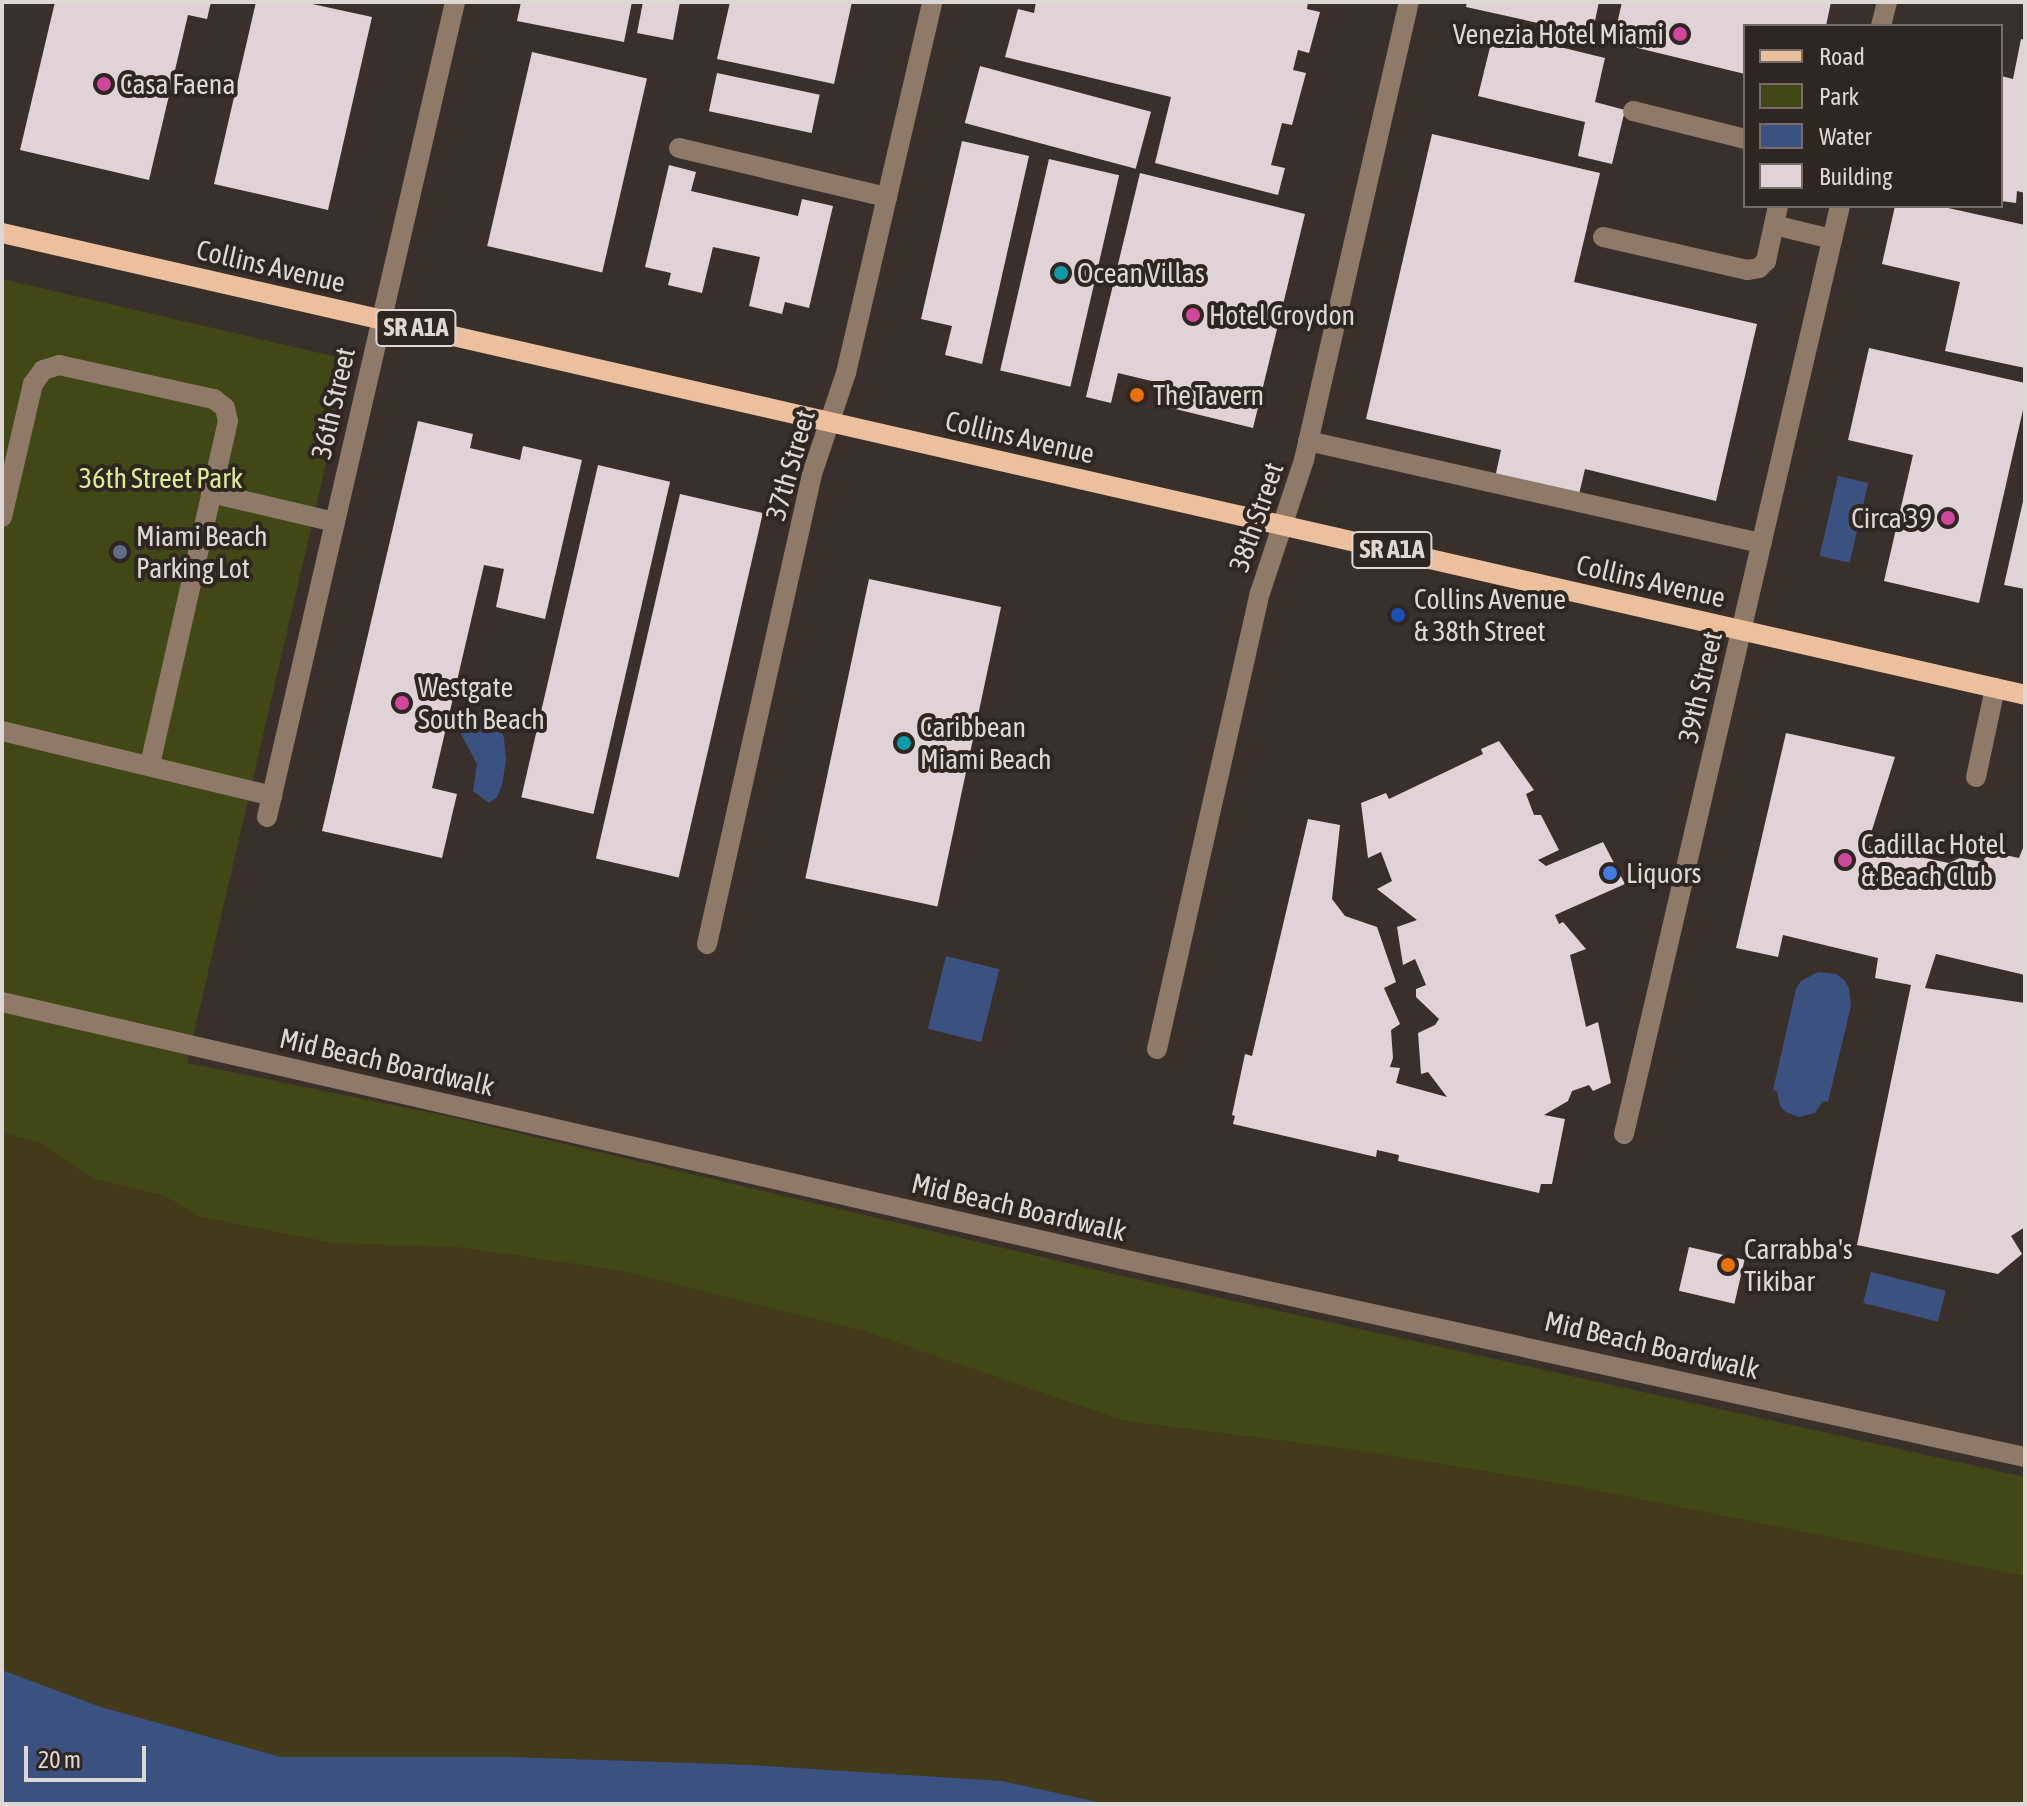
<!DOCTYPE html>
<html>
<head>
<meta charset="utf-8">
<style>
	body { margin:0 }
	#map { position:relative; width:2027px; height:1806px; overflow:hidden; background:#39302c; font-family:"Asap Condensed",sans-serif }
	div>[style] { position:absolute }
	.green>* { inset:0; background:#414815 }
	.sand>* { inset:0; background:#423a19 }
	.water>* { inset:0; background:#3b5280; transform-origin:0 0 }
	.building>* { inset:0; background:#dfd3d7; transform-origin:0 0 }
	.minor>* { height:20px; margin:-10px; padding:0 10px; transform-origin:10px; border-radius:10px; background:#8f7968 }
	.major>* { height:20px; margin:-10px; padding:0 10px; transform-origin:10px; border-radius:10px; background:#ecc09d }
	.dots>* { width:22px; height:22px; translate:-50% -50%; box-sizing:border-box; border:4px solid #2f2622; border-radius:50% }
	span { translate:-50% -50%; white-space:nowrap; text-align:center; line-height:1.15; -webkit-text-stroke:8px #2f2622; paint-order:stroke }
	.shield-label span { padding:2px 6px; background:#2f2622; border:2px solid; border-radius:6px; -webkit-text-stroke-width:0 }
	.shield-label { font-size:26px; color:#ded8d5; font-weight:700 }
	.poi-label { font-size:28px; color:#ded8d5 }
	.right { translate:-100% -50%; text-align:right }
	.left { translate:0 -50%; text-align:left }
	.street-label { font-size:28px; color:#ded8d5 }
	.park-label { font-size:28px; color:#dceb94 }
	.frame { position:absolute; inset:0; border:4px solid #ded8d5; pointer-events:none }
	.legend { position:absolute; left:1743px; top:24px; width:260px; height:184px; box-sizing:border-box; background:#2f2622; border:2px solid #756d6a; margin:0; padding:10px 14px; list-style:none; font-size:24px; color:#ded8d5 }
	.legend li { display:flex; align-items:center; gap:16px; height:40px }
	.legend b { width:40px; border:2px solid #756d6a }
	.scale { position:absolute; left:24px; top:1746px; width:122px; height:36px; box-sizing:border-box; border:4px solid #ded8d5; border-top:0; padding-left:10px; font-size:24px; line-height:28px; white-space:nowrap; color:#ded8d5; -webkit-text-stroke:6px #2f2622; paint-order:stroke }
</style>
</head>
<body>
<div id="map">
	<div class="green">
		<i style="clip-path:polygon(2px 279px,350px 360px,187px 1063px,442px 1115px,1126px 1277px,2025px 1477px,2025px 1576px,1567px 1485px,1347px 1449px,1124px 1421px,863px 1331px,621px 1271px,465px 1248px,332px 1243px,196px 1216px,165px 1196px,94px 1179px,41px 1143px,2px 1133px)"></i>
	</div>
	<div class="sand">
		<i style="clip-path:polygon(2px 1133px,41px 1143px,94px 1179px,165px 1196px,196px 1216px,332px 1243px,465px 1248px,631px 1273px,863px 1331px,1124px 1421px,1347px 1449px,1567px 1485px,2025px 1576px,2025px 1804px,1107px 1804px,1002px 1781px,752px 1765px,512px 1757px,281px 1757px,101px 1707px,2px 1670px)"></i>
	</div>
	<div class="water">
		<i style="left:1838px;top:476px;width:31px;height:82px;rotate:13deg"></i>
		<i style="clip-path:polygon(481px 712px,492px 715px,497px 722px,504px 738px,506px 760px,502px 785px,497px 797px,489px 803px,473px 791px,477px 764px,461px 734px,462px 720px)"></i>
		<i style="left:946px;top:956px;width:55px;height:75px;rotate:14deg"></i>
		<i style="clip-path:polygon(1818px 972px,1836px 974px,1844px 980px,1849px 988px,1851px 1006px,1828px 1102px,1823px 1101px,1815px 1113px,1799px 1117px,1786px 1112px,1780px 1106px,1777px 1091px,1773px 1090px,1796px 989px,1801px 981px)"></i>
		<i style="left:1871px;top:1272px;width:77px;height:32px;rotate:14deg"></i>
		<i style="clip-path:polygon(2px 1670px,101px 1707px,281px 1757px,512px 1757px,752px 1765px,1002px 1781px,1107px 1804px,2px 1804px)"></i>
	</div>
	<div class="building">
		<i style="clip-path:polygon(55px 2px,211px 2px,207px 19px,188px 15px,149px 180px,20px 150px)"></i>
		<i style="clip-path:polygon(256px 2px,303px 2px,372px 17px,328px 210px,214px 184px)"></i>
		<i style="clip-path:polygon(521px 2px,632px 2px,624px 42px,517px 21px)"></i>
		<i style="clip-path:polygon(643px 2px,680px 2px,673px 40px,637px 33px)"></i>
		<i style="clip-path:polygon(730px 2px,852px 2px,834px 84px,717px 59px)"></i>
		<i style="clip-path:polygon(1036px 2px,1308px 2px,1307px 9px,1320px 12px,1309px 53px,1298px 50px,1293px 70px,1306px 73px,1292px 125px,1282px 123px,1271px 165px,1285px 168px,1278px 195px,1155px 163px,1171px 97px,1005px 57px,1018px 9px,1034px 13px)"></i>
		<i style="clip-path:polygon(1467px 2px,1599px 2px,1592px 35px,1466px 7px)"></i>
		<i style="clip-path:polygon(1622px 2px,1831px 2px,1826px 26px,1745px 26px,1745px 74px,1613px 42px)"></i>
		<i style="clip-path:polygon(1494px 31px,1605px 58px,1595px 102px,1625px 110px,1612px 164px,1578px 156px,1585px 122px,1478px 96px)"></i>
		<i style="clip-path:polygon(2021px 39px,2025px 40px,2025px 193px,2017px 191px,2016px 203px,2001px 201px,2001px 76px,2013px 79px)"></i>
		<i style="left:532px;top:52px;width:118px;height:199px;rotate:13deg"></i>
		<i style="left:980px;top:66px;width:177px;height:59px;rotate:15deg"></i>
		<i style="left:717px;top:73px;width:105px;height:39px;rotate:12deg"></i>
		<i style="clip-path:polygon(1432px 134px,1600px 173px,1574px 282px,1757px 324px,1716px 501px,1585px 469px,1576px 507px,1493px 487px,1501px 450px,1366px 419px)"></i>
		<i style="clip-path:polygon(962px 141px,1029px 156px,982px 364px,945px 355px,952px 326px,921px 319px)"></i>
		<i style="left:1049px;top:159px;width:72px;height:217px;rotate:13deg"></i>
		<i style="clip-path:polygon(669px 165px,696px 172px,691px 191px,798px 216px,802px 199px,833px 206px,809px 308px,785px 302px,782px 314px,749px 306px,760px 257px,713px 247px,702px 293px,668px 285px,671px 273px,645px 267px)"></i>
		<i style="clip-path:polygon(1140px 173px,1305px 214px,1253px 428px,1155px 404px,1160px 383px,1118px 373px,1111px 403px,1086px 397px)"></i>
		<i style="clip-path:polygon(1895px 206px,1939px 206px,2025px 225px,2025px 368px,1945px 351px,1960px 282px,1882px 264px)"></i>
		<i style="clip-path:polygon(1869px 348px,2025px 383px,2025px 401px,1979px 603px,1884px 581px,1913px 455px,1848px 440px)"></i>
		<i style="clip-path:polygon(418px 421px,473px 434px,470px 448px,520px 460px,523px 446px,582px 460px,545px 619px,496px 607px,504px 569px,484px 565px,432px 788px,457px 794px,442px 858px,322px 831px)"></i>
		<i style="left:598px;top:465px;width:74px;height:341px;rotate:13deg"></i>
		<i style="left:680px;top:494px;width:85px;height:374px;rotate:13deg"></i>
		<i style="clip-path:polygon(2024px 497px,2025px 497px,2025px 589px,2004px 585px)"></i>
		<i style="left:869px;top:579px;width:135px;height:306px;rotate:12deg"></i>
		<i style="clip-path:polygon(1786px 733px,1895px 757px,1867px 846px,1949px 863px,1960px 858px,1984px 862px,1986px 851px,2019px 858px,2025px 843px,2025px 975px,1936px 954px,1925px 988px,2025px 1003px,2025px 1227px,2011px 1236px,2022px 1254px,1998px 1274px,1857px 1245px,1911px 985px,1875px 978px,1878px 958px,1783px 935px,1778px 957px,1736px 948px)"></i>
		<i style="clip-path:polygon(1499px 741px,1534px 790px,1526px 794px,1534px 815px,1541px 815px,1559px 850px,1538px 860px,1546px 866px,1603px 842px,1625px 884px,1555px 915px,1559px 924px,1563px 922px,1586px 949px,1570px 955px,1586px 1027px,1598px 1022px,1611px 1083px,1593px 1091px,1589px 1085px,1572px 1091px,1568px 1101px,1544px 1115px,1565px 1119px,1552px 1184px,1541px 1184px,1539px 1193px,1398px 1161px,1399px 1155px,1377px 1150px,1376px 1157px,1233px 1124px,1235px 1116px,1232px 1115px,1245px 1054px,1252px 1056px,1308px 819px,1340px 825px,1332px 899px,1345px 916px,1377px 927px,1396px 982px,1384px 988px,1400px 1024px,1391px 1030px,1393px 1058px,1390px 1067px,1400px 1068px,1396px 1083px,1447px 1097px,1428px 1072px,1421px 1074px,1418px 1033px,1435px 1025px,1439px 1019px,1416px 997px,1416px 989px,1426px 985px,1415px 959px,1403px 965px,1397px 927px,1417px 920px,1377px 889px,1392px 881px,1381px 852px,1368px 858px,1361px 803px,1386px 793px,1389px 799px,1483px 754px,1481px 749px)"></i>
		<i style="left:1689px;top:1247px;width:57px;height:45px;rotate:13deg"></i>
	</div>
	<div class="minor">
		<i style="left:1881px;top:26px;width:25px;rotate:-76deg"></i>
		<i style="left:1633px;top:111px;width:115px;rotate:14deg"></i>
		<i style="left:679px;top:148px;width:214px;rotate:13.3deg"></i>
		<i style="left:1774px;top:225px;width:60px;rotate:13.6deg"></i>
		<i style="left:1603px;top:237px;width:148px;rotate:12.9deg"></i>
		<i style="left:1747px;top:270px;width:12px;rotate:-9deg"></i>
		<i style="left:1759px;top:268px;width:10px;rotate:-45deg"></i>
		<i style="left:1766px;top:261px;width:56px;rotate:-77.7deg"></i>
		<i style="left:1308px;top:441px;width:465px;rotate:12.7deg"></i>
		<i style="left:211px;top:493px;width:127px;rotate:13.2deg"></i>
		<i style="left:2px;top:517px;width:137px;rotate:-76.9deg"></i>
		<i style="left:33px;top:384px;width:17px;rotate:-54deg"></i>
		<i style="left:43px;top:370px;width:17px;rotate:-17deg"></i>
		<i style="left:59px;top:365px;width:159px;rotate:12.4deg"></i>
		<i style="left:214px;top:399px;width:14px;rotate:39deg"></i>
		<i style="left:225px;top:408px;width:13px;rotate:77deg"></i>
		<i style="left:228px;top:421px;width:353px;rotate:102.8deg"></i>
		<i style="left:2px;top:731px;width:278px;rotate:13.5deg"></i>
		<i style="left:1976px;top:777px;width:91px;rotate:-77.9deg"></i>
		<i style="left:267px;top:817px;width:836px;rotate:-77.01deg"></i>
		<i style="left:707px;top:944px;width:485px;rotate:-77.4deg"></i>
		<i style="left:813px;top:471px;width:103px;rotate:-71.4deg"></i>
		<i style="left:846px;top:373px;width:381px;rotate:-76.9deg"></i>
		<i style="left:2px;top:1002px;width:1149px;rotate:12.92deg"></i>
		<i style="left:1122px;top:1259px;width:924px;rotate:12.37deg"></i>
		<i style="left:1157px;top:1049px;width:467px;rotate:-77.3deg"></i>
		<i style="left:1260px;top:593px;width:140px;rotate:-71.7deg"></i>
		<i style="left:1304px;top:460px;width:470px;rotate:-77.1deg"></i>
		<i style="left:1624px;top:1134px;width:953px;rotate:-76.9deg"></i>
	</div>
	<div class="major">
		<i style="left:2px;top:233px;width:2075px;rotate:12.86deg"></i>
	</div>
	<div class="dots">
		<i style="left:1680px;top:34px;background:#d1479c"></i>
		<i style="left:104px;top:84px;background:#d1479c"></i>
		<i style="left:1061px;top:273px;background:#0f9aa8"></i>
		<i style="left:1193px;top:315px;background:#d1479c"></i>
		<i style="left:1137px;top:395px;background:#e8710a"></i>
		<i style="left:1948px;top:518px;background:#d1479c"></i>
		<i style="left:120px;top:552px;background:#5c6f8a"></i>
		<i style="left:1398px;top:615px;background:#1a4fb4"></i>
		<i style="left:402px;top:703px;background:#d1479c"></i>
		<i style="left:904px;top:743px;background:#0f9aa8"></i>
		<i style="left:1845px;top:860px;background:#d1479c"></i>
		<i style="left:1610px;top:873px;background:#3f7fe0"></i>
		<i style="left:1728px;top:1265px;background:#e8710a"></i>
	</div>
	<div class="shield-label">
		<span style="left:416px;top:328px">SR A1A</span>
		<span style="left:1392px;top:550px">SR A1A</span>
	</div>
	<div class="poi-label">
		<span class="right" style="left:1664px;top:34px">Venezia Hotel Miami</span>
		<span class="left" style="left:120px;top:84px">Casa Faena</span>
		<span class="left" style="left:1077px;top:273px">Ocean Villas</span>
		<span class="left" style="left:1209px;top:315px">Hotel Croydon</span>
		<span class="left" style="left:1153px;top:395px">The Tavern</span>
		<span class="right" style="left:1932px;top:518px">Circa 39</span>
		<span class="left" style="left:136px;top:552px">Miami Beach<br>Parking Lot</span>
		<span class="left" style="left:1414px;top:615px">Collins Avenue<br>&amp; 38th Street</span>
		<span class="left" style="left:418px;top:703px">Westgate<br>South Beach</span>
		<span class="left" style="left:920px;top:743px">Caribbean<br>Miami Beach</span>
		<span class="left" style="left:1861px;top:860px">Cadillac Hotel<br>&amp; Beach Club</span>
		<span class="left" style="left:1626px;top:873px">Liquors</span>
		<span class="left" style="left:1744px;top:1265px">Carrabba's<br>Tikibar</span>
	</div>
	<div class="street-label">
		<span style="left:271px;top:266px;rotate:13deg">Collins Avenue</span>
		<span style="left:333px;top:403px;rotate:-77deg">36th Street</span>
		<span style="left:1020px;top:437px;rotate:13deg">Collins Avenue</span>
		<span style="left:790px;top:465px;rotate:-74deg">37th Street</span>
		<span style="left:1256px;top:517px;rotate:-71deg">38th Street</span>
		<span style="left:1651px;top:581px;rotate:13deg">Collins Avenue</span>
		<span style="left:1700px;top:687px;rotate:-77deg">39th Street</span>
		<span style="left:387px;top:1062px;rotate:13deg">Mid Beach Boardwalk</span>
		<span style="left:1019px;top:1207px;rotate:13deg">Mid Beach Boardwalk</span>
		<span style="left:1652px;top:1345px;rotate:13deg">Mid Beach Boardwalk</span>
	</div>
	<div class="park-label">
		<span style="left:161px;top:478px">36th Street Park</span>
	</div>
	<div class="frame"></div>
	<ul class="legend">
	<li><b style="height:10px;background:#ecc09d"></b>Road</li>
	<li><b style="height:22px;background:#414815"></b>Park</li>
	<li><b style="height:22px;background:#3b5280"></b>Water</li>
	<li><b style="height:22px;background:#dfd3d7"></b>Building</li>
	</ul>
	<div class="scale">20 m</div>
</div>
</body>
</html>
